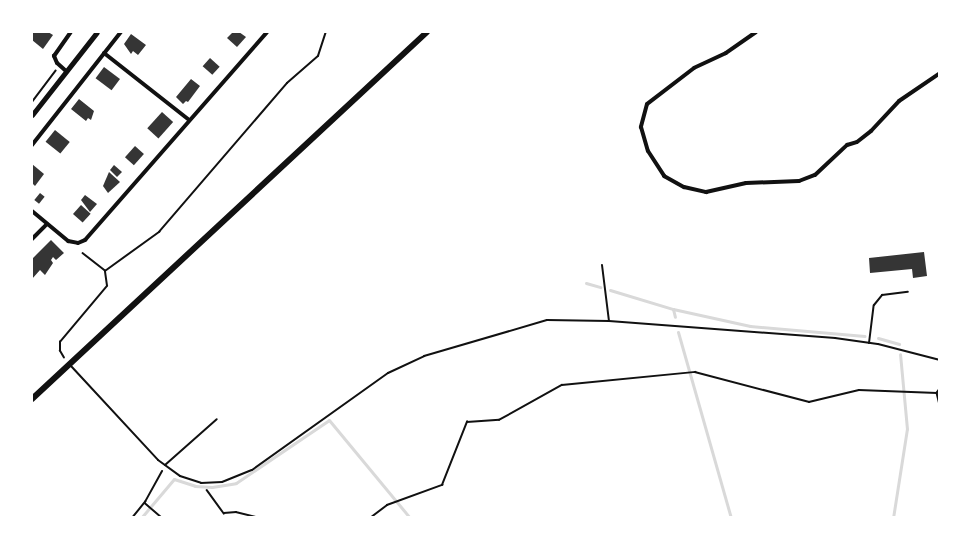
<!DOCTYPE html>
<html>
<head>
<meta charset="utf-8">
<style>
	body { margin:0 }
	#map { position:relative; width:971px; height:549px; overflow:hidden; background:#fff; font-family:"Source Sans 3",sans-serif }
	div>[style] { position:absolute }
	.stream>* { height:3px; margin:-1.5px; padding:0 1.5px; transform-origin:1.5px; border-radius:1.5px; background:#d9d9d9 }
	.building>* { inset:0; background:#353535; transform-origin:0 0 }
	.path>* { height:1.5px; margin:-0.75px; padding:0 0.75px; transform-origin:0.75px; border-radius:0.75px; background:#111 }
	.service>* { height:2px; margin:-1px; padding:0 1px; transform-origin:1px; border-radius:1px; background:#111 }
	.minor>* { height:4px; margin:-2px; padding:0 2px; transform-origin:2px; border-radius:2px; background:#111 }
	.tertiary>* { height:5px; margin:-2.5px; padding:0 2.5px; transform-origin:2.5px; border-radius:2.5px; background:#111 }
	.secondary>* { height:6px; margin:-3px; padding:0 3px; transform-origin:3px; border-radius:3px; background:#111 }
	span { translate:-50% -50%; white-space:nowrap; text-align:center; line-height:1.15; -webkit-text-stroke:4.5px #fff; paint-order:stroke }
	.frame { position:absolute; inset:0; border:33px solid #fff; pointer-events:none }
</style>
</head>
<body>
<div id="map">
	<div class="stream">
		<i style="left:586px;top:283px;width:15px;rotate:16deg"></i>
		<i style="left:610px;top:290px;width:66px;rotate:16.8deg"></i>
		<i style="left:673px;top:309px;width:79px;rotate:12.4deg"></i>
		<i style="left:750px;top:326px;width:115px;rotate:5deg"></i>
		<i style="left:673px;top:309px;width:8px;rotate:76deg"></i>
		<i style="left:678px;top:332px;width:193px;rotate:74.1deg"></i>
		<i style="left:878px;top:338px;width:22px;rotate:16deg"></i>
		<i style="left:141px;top:518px;width:51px;rotate:-49.8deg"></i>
		<i style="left:174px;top:479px;width:22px;rotate:18deg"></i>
		<i style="left:195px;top:486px;width:17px;rotate:3deg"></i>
		<i style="left:212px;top:487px;width:24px;rotate:-9deg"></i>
		<i style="left:236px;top:483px;width:112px;rotate:-34.1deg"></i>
		<i style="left:329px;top:420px;width:127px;rotate:50.4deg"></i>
		<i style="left:893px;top:518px;width:90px;rotate:-81.1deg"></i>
		<i style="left:907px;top:429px;width:75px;rotate:-95.3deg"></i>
	</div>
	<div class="building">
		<i style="clip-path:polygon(32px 32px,48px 32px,53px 35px,43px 49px,32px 40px)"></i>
		<i style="clip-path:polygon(233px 32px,239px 32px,246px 37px,237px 47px,227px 38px)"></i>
		<i style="clip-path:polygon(131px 34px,146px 45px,138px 55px,133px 51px,131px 54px,124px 44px)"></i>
		<i style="left:210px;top:58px;width:13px;height:11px;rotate:42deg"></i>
		<i style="left:104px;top:67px;width:20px;height:14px;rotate:37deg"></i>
		<i style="clip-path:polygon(191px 79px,200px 86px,188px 102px,186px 101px,183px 104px,176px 97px)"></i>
		<i style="clip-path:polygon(79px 99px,94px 111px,91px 120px,88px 118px,86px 121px,71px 109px)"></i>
		<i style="left:162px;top:112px;width:15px;height:22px;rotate:42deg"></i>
		<i style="left:55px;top:130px;width:19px;height:15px;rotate:39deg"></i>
		<i style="left:135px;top:146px;width:12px;height:15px;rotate:42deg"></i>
		<i style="clip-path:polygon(32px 164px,44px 174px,35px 186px,32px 183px)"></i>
		<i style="clip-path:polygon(114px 165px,122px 172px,117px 177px,110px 170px)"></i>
		<i style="clip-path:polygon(109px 172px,120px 182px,108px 193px,103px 186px)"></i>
		<i style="left:40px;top:193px;width:6px;height:9px;rotate:39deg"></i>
		<i style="clip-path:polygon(85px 195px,97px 204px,90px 212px,81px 200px)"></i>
		<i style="left:81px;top:205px;width:13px;height:12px;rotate:42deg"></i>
		<i style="clip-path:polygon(51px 240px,64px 253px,56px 260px,53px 257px,51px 260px,53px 263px,45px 275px,40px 270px,32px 279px,32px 259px)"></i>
		<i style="clip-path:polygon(924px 252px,927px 276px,913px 278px,912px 269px,870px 273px,869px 258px)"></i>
	</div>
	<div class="path">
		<i style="left:32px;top:102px;width:39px;rotate:-53deg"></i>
		<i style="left:105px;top:271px;width:67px;rotate:-35.8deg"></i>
		<i style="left:159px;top:232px;width:196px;rotate:-49.3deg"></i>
		<i style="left:287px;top:83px;width:41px;rotate:-41.1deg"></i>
		<i style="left:318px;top:56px;width:25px;rotate:-72deg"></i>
		<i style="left:64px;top:358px;width:8px;rotate:-120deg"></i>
		<i style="left:60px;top:351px;width:9px;rotate:-90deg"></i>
		<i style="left:60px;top:342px;width:73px;rotate:-50deg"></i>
		<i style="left:107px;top:286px;width:15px;rotate:-98deg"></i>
		<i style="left:105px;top:271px;width:28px;rotate:-142deg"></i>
		<i style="left:940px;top:389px;width:5px;rotate:127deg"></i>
		<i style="left:937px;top:393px;width:12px;rotate:76deg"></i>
		<i style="left:207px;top:490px;width:29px;rotate:54deg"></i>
		<i style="left:224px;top:513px;width:12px;rotate:-5deg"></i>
		<i style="left:236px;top:512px;width:25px;rotate:14deg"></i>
		<i style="left:145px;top:503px;width:23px;rotate:41deg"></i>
		<i style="left:132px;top:518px;width:21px;rotate:-51deg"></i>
		<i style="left:145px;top:502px;width:35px;rotate:-61deg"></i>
		<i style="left:370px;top:518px;width:21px;rotate:-37deg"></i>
		<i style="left:387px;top:505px;width:59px;rotate:-20deg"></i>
		<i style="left:442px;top:485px;width:68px;rotate:-68.4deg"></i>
		<i style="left:467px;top:422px;width:32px;rotate:-4deg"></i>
		<i style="left:499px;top:420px;width:72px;rotate:-29.1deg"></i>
		<i style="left:562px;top:385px;width:134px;rotate:-5.6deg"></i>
		<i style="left:695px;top:372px;width:118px;rotate:14.7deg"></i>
		<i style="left:809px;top:402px;width:51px;rotate:-13.5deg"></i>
		<i style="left:859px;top:390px;width:78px;rotate:2.2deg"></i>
	</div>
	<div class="service">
		<i style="left:602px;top:265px;width:56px;rotate:82.9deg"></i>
		<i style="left:869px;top:343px;width:38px;rotate:-83deg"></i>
		<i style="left:874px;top:305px;width:13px;rotate:-51deg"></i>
		<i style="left:882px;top:295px;width:26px;rotate:-7deg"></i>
		<i style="left:71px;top:366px;width:128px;rotate:47.2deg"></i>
		<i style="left:158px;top:460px;width:27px;rotate:36deg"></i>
		<i style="left:180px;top:476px;width:22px;rotate:18deg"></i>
		<i style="left:201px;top:483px;width:21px;rotate:-3deg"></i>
		<i style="left:222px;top:482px;width:32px;rotate:-22deg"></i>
		<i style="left:252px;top:470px;width:167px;rotate:-35.5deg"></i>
		<i style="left:388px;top:373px;width:40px;rotate:-25deg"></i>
		<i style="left:424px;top:356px;width:128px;rotate:-16.3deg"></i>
		<i style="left:547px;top:320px;width:62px;rotate:0.9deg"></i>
		<i style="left:609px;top:321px;width:227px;rotate:4.3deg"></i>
		<i style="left:835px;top:338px;width:43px;rotate:7.9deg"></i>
		<i style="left:878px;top:344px;width:64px;rotate:14.5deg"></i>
		<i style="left:165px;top:465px;width:69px;rotate:-41.5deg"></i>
	</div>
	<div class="minor">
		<i style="left:756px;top:32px;width:37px;rotate:145deg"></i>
		<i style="left:726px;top:53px;width:35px;rotate:155deg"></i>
		<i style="left:694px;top:68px;width:59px;rotate:142.5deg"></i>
		<i style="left:647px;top:104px;width:24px;rotate:105deg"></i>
		<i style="left:641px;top:127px;width:25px;rotate:74deg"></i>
		<i style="left:648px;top:151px;width:30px;rotate:57deg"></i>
		<i style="left:664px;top:176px;width:23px;rotate:29deg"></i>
		<i style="left:684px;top:187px;width:23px;rotate:13deg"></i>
		<i style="left:706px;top:192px;width:41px;rotate:-12.7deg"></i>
		<i style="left:746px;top:183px;width:53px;rotate:-2.2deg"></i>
		<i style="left:799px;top:181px;width:17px;rotate:-21deg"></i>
		<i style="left:815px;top:175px;width:44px;rotate:-43.2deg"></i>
		<i style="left:847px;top:145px;width:10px;rotate:-17deg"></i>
		<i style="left:857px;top:142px;width:18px;rotate:-38deg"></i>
		<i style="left:871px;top:131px;width:41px;rotate:-47deg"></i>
		<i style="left:899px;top:101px;width:50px;rotate:-34.3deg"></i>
		<i style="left:104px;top:53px;width:108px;rotate:38.2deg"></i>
		<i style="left:66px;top:71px;width:12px;rotate:-138deg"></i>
		<i style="left:57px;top:63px;width:8px;rotate:-113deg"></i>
		<i style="left:54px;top:56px;width:29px;rotate:-55deg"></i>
		<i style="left:32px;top:145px;width:144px;rotate:-51.8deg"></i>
		<i style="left:32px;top:211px;width:47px;rotate:39.8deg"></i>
		<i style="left:68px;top:241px;width:10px;rotate:11deg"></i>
		<i style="left:78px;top:243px;width:8px;rotate:-23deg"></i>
		<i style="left:85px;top:240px;width:276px;rotate:-48.8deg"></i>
		<i style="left:32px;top:239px;width:21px;rotate:-45deg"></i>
	</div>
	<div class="tertiary">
		<i style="left:32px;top:115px;width:105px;rotate:-51.9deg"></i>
	</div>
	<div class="secondary">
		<i style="left:32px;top:399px;width:539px;rotate:-42.9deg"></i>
	</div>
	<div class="frame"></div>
</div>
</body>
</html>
